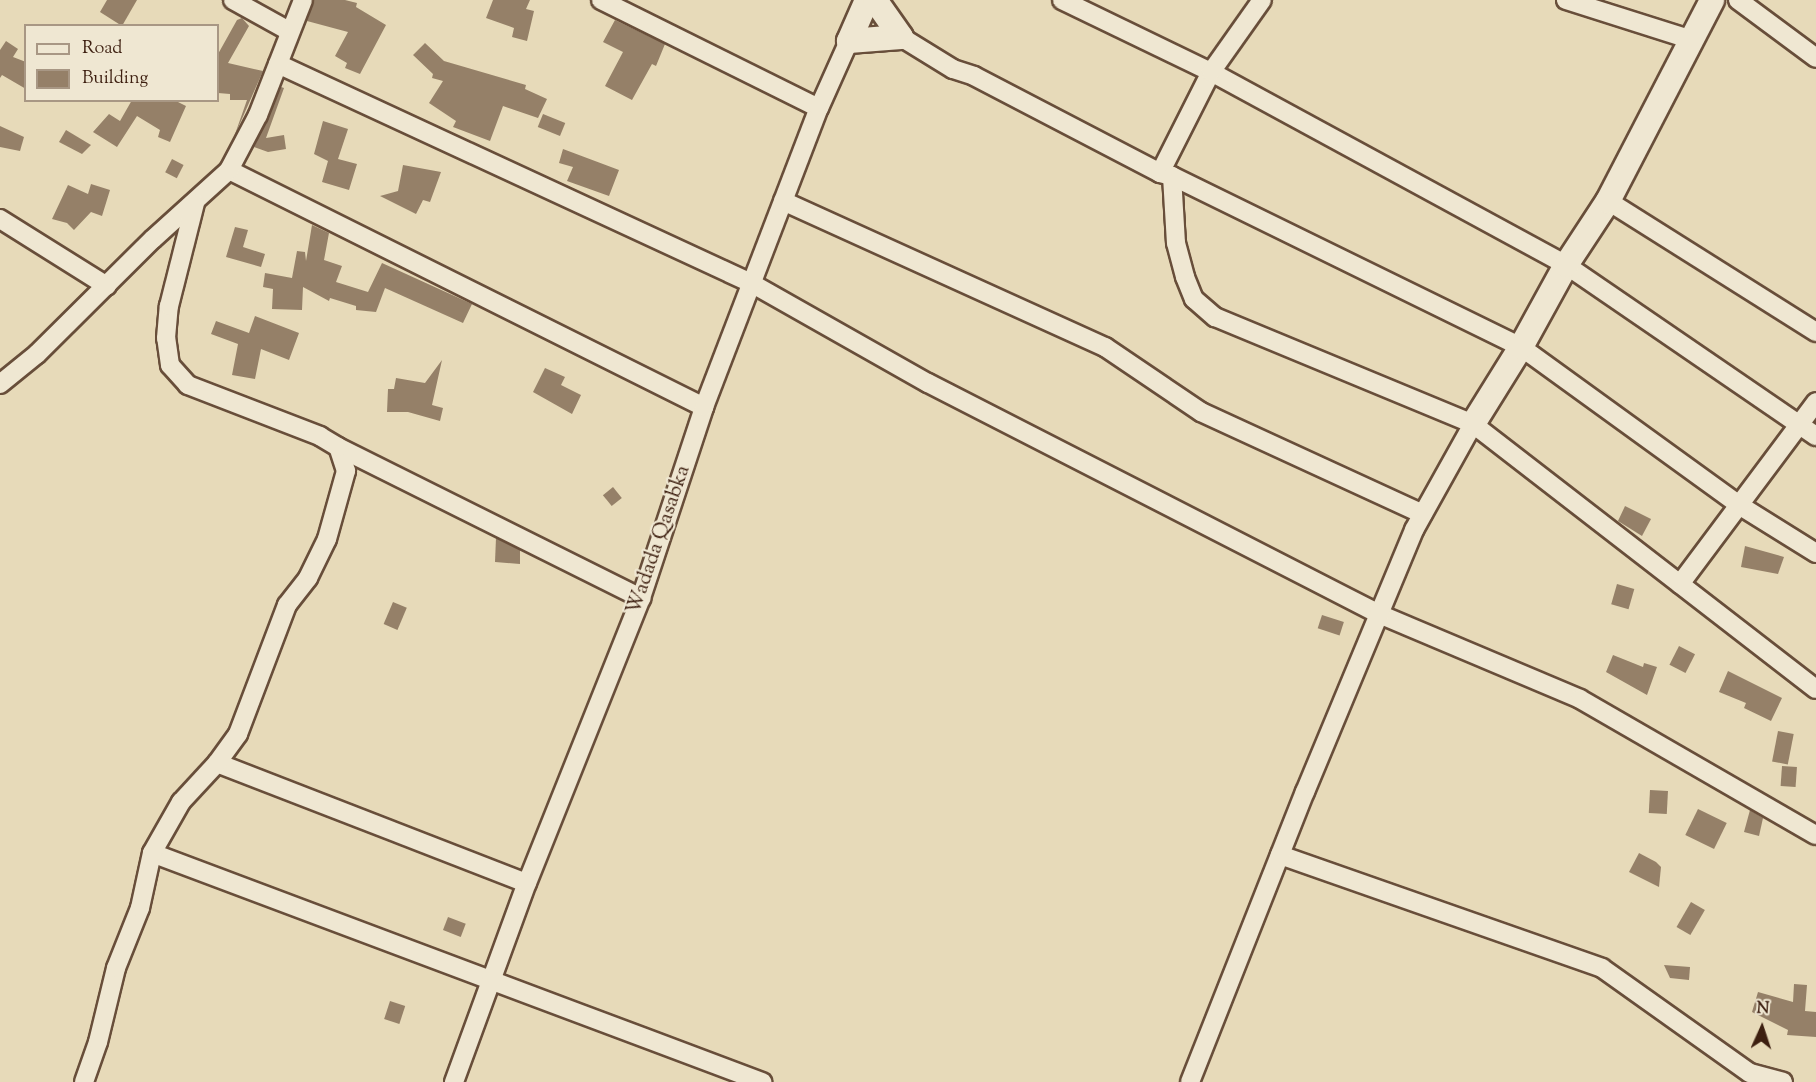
<!DOCTYPE html>
<html>
<head>
<meta charset="utf-8">
<style>
	body { margin:0 }
	#map { position:relative; width:1816px; height:1082px; overflow:hidden; background:#e7dab9; font-family:"Sorts Mill Goudy",serif }
	div>[style] { position:absolute }
	.building>* { inset:0; background:#958068; transform-origin:0 0 }
	.roads { filter:drop-shadow(2px 0 #684e3a) drop-shadow(-2px 0 #684e3a) drop-shadow(0 2px #684e3a) drop-shadow(0 -2px #684e3a) }
	.street>* { height:18px; margin:-9px; padding:0 9px; transform-origin:9px; border-radius:9px; background:#efe7d2 }
	.secondary>* { height:24px; margin:-12px; padding:0 12px; transform-origin:12px; border-radius:12px; background:#efe7d2 }
	span { translate:-50% -50%; white-space:nowrap; text-align:center; line-height:1.15; -webkit-text-stroke:4.5px #efe7d2; paint-order:stroke }
	.street-label { font-size:21px; color:#3d1f10 }
	.legend { position:absolute; left:24px; top:24px; width:195px; height:78px; box-sizing:border-box; background:#efe7d2; border:2px solid #a89784; margin:0; padding:8px 10px; list-style:none; font-size:18px; color:#3d1f10 }
	.legend li { display:flex; align-items:center; gap:12px; height:30px }
	.legend b { width:30px; border:2px solid #a89784 }
	.north { position:absolute; left:1732px; top:998px; width:60px; height:60px; -webkit-text-stroke:4px #efe7d2; paint-order:stroke; rotate:3deg; font-size:16px; font-weight:700; line-height:24px; text-align:center; color:#3d1f10 }
	.north::after { content:''; display:block; margin:auto; width:21px; height:27px; background:#3d1f10; clip-path:polygon(50% 0,100% 100%,50% 72%,0 100%) }
</style>
</head>
<body>
<div id="map">
	<div class="building">
		<i style="clip-path:polygon(107px 0,137px 0,122px 26px,100px 12px)"></i>
		<i style="clip-path:polygon(314px 0,345px 0,357px 3px,356px 7px,386px 25px,360px 74px,345px 68px,347px 63px,335px 56px,348px 32px,307px 21px)"></i>
		<i style="clip-path:polygon(493px 0,530px 0,526px 9px,534px 11px,527px 41px,512px 37px,514px 28px,486px 18px)"></i>
		<i style="clip-path:polygon(242px 18px,249px 26px,228px 63px,263px 71px,234px 137px,247px 100px,230px 100px,230px 94px,218px 93px,218px 54px,237px 20px)"></i>
		<i style="clip-path:polygon(615px 20px,665px 44px,656px 66px,652px 64px,632px 100px,605px 86px,623px 52px,603px 42px)"></i>
		<i style="clip-path:polygon(6px 41px,18px 49px,13px 57px,26px 62px,26px 89px,2px 75px,0 78px,0 50px)"></i>
		<i style="clip-path:polygon(425px 43px,444px 61px,526px 85px,525px 89px,547px 99px,538px 118px,503px 106px,490px 141px,453px 127px,456px 121px,429px 103px,443px 81px,432px 78px,433px 74px,413px 55px)"></i>
		<i style="clip-path:polygon(281px 87px,284px 88px,266px 138px,284px 135px,286px 149px,268px 152px,254px 147px)"></i>
		<i style="clip-path:polygon(132px 100px,174px 100px,186px 106px,170px 142px,158px 137px,160px 130px,137px 116px,117px 147px,93px 132px,109px 114px,120px 121px)"></i>
		<i style="left:543px;top:114px;width:24px;height:14px;rotate:22deg"></i>
		<i style="clip-path:polygon(323px 121px,348px 129px,338px 159px,357px 164px,349px 190px,322px 182px,328px 161px,314px 154px)"></i>
		<i style="clip-path:polygon(0 126px,24px 137px,20px 151px,0 147px)"></i>
		<i style="clip-path:polygon(66px 130px,91px 145px,82px 154px,59px 142px)"></i>
		<i style="clip-path:polygon(563px 149px,619px 170px,609px 196px,567px 181px,573px 167px,559px 163px)"></i>
		<i style="left:172px;top:159px;width:13px;height:15px;rotate:27deg"></i>
		<i style="clip-path:polygon(403px 165px,441px 172px,430px 202px,423px 200px,416px 214px,380px 196px,398px 191px)"></i>
		<i style="clip-path:polygon(91px 184px,110px 190px,102px 216px,91px 212px,74px 230px,67px 223px,52px 219px,68px 185px,88px 194px)"></i>
		<i style="clip-path:polygon(312px 225px,329px 233px,324px 260px,342px 266px,336px 282px,368px 292px,382px 263px,472px 304px,463px 323px,385px 288px,376px 312px,356px 310px,356px 306px,330px 298px,329px 301px,303px 287px,302px 310px,272px 309px,273px 289px,263px 287px,265px 273px,292px 278px,297px 251px,305px 252px,306px 261px)"></i>
		<i style="clip-path:polygon(235px 227px,248px 230px,243px 247px,265px 254px,261px 267px,226px 257px)"></i>
		<i style="clip-path:polygon(255px 316px,299px 333px,289px 360px,261px 349px,255px 379px,232px 375px,238px 344px,211px 334px,216px 321px,249px 333px)"></i>
		<i style="clip-path:polygon(442px 360px,432px 405px,443px 408px,440px 421px,408px 412px,387px 412px,388px 389px,394px 389px,396px 378px,425px 383px)"></i>
		<i style="clip-path:polygon(545px 368px,565px 377px,561px 385px,581px 395px,572px 414px,533px 392px)"></i>
		<i style="left:613px;top:487px;width:14px;height:13px;rotate:51deg"></i>
		<i style="clip-path:polygon(1625px 506px,1651px 519px,1642px 536px,1618px 521px)"></i>
		<i style="clip-path:polygon(496px 538px,520px 550px,520px 564px,495px 562px)"></i>
		<i style="clip-path:polygon(1745px 546px,1784px 557px,1778px 574px,1741px 567px)"></i>
		<i style="left:1617px;top:584px;width:18px;height:21px;rotate:16deg"></i>
		<i style="left:393px;top:602px;width:15px;height:24px;rotate:23deg"></i>
		<i style="left:1322px;top:615px;width:23px;height:14px;rotate:18deg"></i>
		<i style="left:1679px;top:646px;width:18px;height:21px;rotate:27deg"></i>
		<i style="clip-path:polygon(1613px 655px,1643px 667px,1644px 663px,1657px 667px,1647px 695px,1606px 672px)"></i>
		<i style="clip-path:polygon(1728px 671px,1782px 698px,1771px 721px,1744px 708px,1746px 703px,1719px 692px)"></i>
		<i style="left:1778px;top:731px;width:16px;height:31px;rotate:11deg"></i>
		<i style="left:1782px;top:766px;width:15px;height:20px;rotate:4deg"></i>
		<i style="left:1650px;top:790px;width:18px;height:23px;rotate:3deg"></i>
		<i style="left:1698px;top:809px;width:32px;height:29px;rotate:26deg"></i>
		<i style="clip-path:polygon(1750px 810px,1763px 818px,1759px 836px,1744px 832px)"></i>
		<i style="clip-path:polygon(1639px 853px,1656px 862px,1661px 867px,1659px 887px,1629px 872px)"></i>
		<i style="left:1691px;top:902px;width:16px;height:29px;rotate:30deg"></i>
		<i style="left:448px;top:917px;width:19px;height:14px;rotate:21deg"></i>
		<i style="clip-path:polygon(1664px 965px,1690px 967px,1689px 980px,1670px 978px)"></i>
		<i style="clip-path:polygon(1794px 984px,1807px 985px,1805px 1011px,1816px 1012px,1816px 1037px,1787px 1035px,1788px 1030px,1752px 1012px,1758px 992px,1793px 1002px)"></i>
		<i style="left:390px;top:1001px;width:16px;height:19px;rotate:18deg"></i>
	</div>
	<div class="roads">
		<div class="street">
			<i style="left:233px;top:0;width:64px;rotate:29deg"></i>
			<i style="left:601px;top:0;width:243px;rotate:26.4deg"></i>
			<i style="left:1062px;top:0;width:165px;rotate:25.8deg"></i>
			<i style="left:1211px;top:72px;width:404px;rotate:28.5deg"></i>
			<i style="left:1566px;top:265px;width:303px;rotate:34.4deg"></i>
			<i style="left:1566px;top:0;width:132px;rotate:17.6deg"></i>
			<i style="left:1738px;top:0;width:97px;rotate:36.6deg"></i>
			<i style="left:901px;top:37px;width:61px;rotate:31.6deg"></i>
			<i style="left:953px;top:69px;width:22px;rotate:18deg"></i>
			<i style="left:974px;top:76px;width:210px;rotate:27.5deg"></i>
			<i style="left:1160px;top:173px;width:12px;rotate:14deg"></i>
			<i style="left:1172px;top:176px;width:67px;rotate:86.6deg"></i>
			<i style="left:1176px;top:243px;width:35px;rotate:75deg"></i>
			<i style="left:1185px;top:277px;width:24px;rotate:68deg"></i>
			<i style="left:1194px;top:299px;width:28px;rotate:41deg"></i>
			<i style="left:1215px;top:317px;width:279px;rotate:22.5deg"></i>
			<i style="left:1473px;top:424px;width:433px;rotate:37.7deg"></i>
			<i style="left:278px;top:64px;width:521px;rotate:24.84deg"></i>
			<i style="left:751px;top:283px;width:203px;rotate:29.5deg"></i>
			<i style="left:928px;top:383px;width:507px;rotate:27.12deg"></i>
			<i style="left:1379px;top:614px;width:218px;rotate:22.9deg"></i>
			<i style="left:1580px;top:699px;width:272px;rotate:30deg"></i>
			<i style="left:229px;top:170px;width:531px;rotate:26.52deg"></i>
			<i style="left:1160px;top:173px;width:113px;rotate:-63.2deg"></i>
			<i style="left:1211px;top:72px;width:88px;rotate:-54.7deg"></i>
			<i style="left:1172px;top:176px;width:389px;rotate:26.1deg"></i>
			<i style="left:1521px;top:347px;width:269px;rotate:35.9deg"></i>
			<i style="left:1739px;top:505px;width:91px;rotate:31.9deg"></i>
			<i style="left:783px;top:201px;width:354px;rotate:24.4deg"></i>
			<i style="left:1105px;top:347px;width:116px;rotate:34.1deg"></i>
			<i style="left:1201px;top:412px;width:244px;rotate:24.7deg"></i>
			<i style="left:1608px;top:201px;width:246px;rotate:32.2deg"></i>
			<i style="left:0;top:219px;width:126px;rotate:32.1deg"></i>
			<i style="left:0;top:384px;width:48px;rotate:-39deg"></i>
			<i style="left:37px;top:354px;width:163px;rotate:-44.8deg"></i>
			<i style="left:153px;top:239px;width:103px;rotate:-42.2deg"></i>
			<i style="left:229px;top:170px;width:62px;rotate:-62.2deg"></i>
			<i style="left:258px;top:115px;width:123px;rotate:-68.6deg"></i>
			<i style="left:338px;top:447px;width:339px;rotate:26.5deg"></i>
			<i style="left:1680px;top:584px;width:227px;rotate:-53.2deg"></i>
			<i style="left:217px;top:763px;width:332px;rotate:21.2deg"></i>
			<i style="left:152px;top:853px;width:652px;rotate:20.58deg"></i>
			<i style="left:1280px;top:855px;width:341px;rotate:19.3deg"></i>
			<i style="left:1602px;top:968px;width:181px;rotate:35.4deg"></i>
			<i style="left:1750px;top:1073px;width:34px;rotate:15deg"></i>
			<i style="left:84px;top:1082px;width:42px;rotate:-70.7deg"></i>
			<i style="left:98px;top:1042px;width:76px;rotate:-76.3deg"></i>
			<i style="left:116px;top:968px;width:65px;rotate:-68.2deg"></i>
			<i style="left:140px;top:908px;width:56px;rotate:-77.7deg"></i>
			<i style="left:152px;top:853px;width:59px;rotate:-60.4deg"></i>
			<i style="left:181px;top:802px;width:53px;rotate:-47.3deg"></i>
			<i style="left:217px;top:763px;width:36px;rotate:-54deg"></i>
			<i style="left:238px;top:734px;width:138px;rotate:-69.2deg"></i>
			<i style="left:287px;top:605px;width:34px;rotate:-52deg"></i>
			<i style="left:308px;top:578px;width:43px;rotate:-64deg"></i>
			<i style="left:327px;top:539px;width:71px;rotate:-74.4deg"></i>
			<i style="left:346px;top:471px;width:25px;rotate:-108deg"></i>
			<i style="left:338px;top:447px;width:21px;rotate:-149deg"></i>
			<i style="left:320px;top:436px;width:142px;rotate:-158.9deg"></i>
			<i style="left:188px;top:385px;width:27px;rotate:-132deg"></i>
			<i style="left:170px;top:365px;width:27px;rotate:-98deg"></i>
			<i style="left:166px;top:338px;width:32px;rotate:-85deg"></i>
			<i style="left:169px;top:306px;width:106px;rotate:-75.8deg"></i>
			<i style="left:454px;top:1082px;width:212px;rotate:-69.9deg"></i>
			<i style="left:527px;top:883px;width:307px;rotate:-68.2deg"></i>
			<i style="left:641px;top:598px;width:201px;rotate:-71.7deg"></i>
			<i style="left:704px;top:407px;width:320px;rotate:-69deg"></i>
			<i style="left:819px;top:108px;width:73px;rotate:-65.9deg"></i>
			<i style="left:1190px;top:1082px;width:312px;rotate:-68.4deg"></i>
			<i style="left:1305px;top:792px;width:284px;rotate:-67.4deg"></i>
			<i style="left:1414px;top:530px;width:121px;rotate:-60.9deg"></i>
		</div>
		<div class="secondary">
			<i style="left:867px;top:0;width:45px;rotate:113.7deg"></i>
			<i style="left:849px;top:41px;width:52px;rotate:-4.4deg"></i>
			<i style="left:901px;top:37px;width:45px;rotate:-125.1deg"></i>
			<i style="left:1473px;top:424px;width:91px;rotate:-58.1deg"></i>
			<i style="left:1521px;top:347px;width:94px;rotate:-61.2deg"></i>
			<i style="left:1566px;top:265px;width:77px;rotate:-56.7deg"></i>
			<i style="left:1608px;top:201px;width:226px;rotate:-62.6deg"></i>
		</div>
	</div>
	<div class="street-label">
		<span style="left:659px;top:540px;rotate:-71deg">Wadada Qasabka</span>
	</div>
	<ul class="legend">
	<li><b style="height:8px;background:#efe7d2"></b>Road</li>
	<li><b style="height:16px;background:#958068"></b>Building</li>
	</ul>
	<div class="north">N</div>
</div>
</body>
</html>
